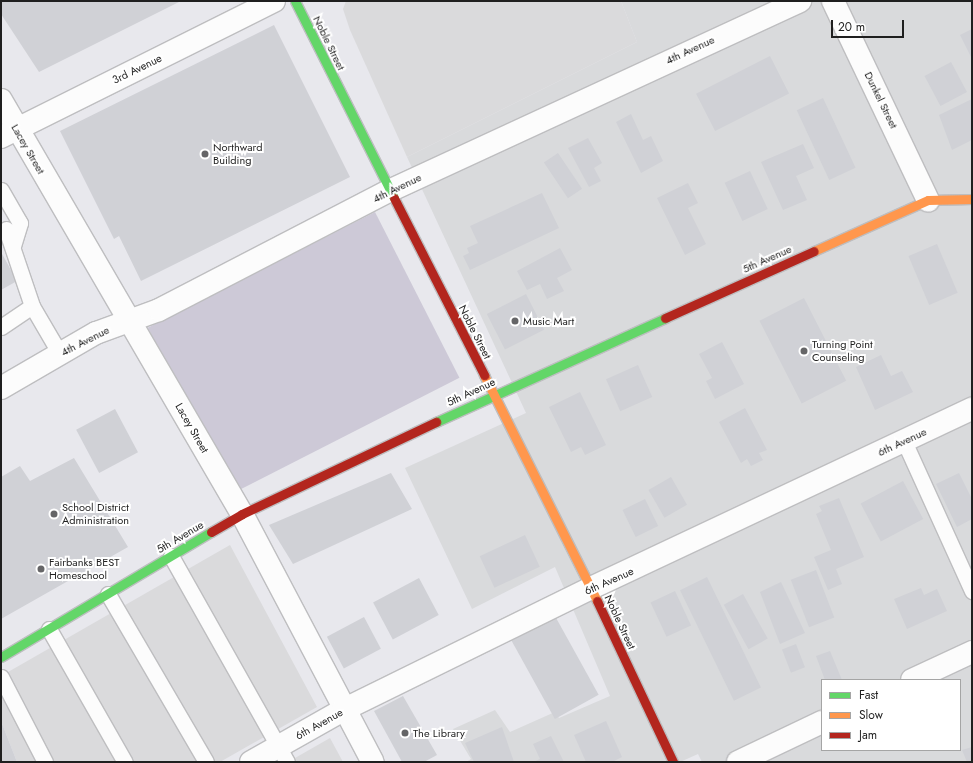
<!DOCTYPE html>
<html>
<head>
<meta charset="utf-8">
<style>
	body { margin:0 }
	#map { position:relative; width:973px; height:763px; overflow:hidden; background:#e8e8ed; font-family:Jost,sans-serif }
	div>[style] { position:absolute }
	.residential>* { inset:0; background:#d9dadc }
	.construction>* { inset:0; background:#cdc9d7; transform-origin:0 0 }
	.parking>* { inset:0; background:#dadadc }
	.building>* { inset:0; background:#d0d1d6; transform-origin:0 0 }
	.roads { filter:drop-shadow(1px 0 #bebec0) drop-shadow(-1px 0 #bebec0) drop-shadow(0 1px #bebec0) drop-shadow(0 -1px #bebec0) }
	.lane>* { height:15px; margin:-7.5px; padding:0 7.5px; transform-origin:7.5px; border-radius:7.5px; background:#fcfcfc }
	.street>* { height:22px; margin:-11px; padding:0 11px; transform-origin:11px; border-radius:11px; background:#fcfcfc }
	.fast>* { height:9px; margin:-4.5px; padding:0 4.5px; transform-origin:4.5px; border-radius:4.5px; background:#63d668 }
	.slow>* { height:9px; margin:-4.5px; padding:0 4.5px; transform-origin:4.5px; border-radius:4.5px; background:#ff974d }
	.jam>* { height:9px; margin:-4.5px; padding:0 4.5px; transform-origin:4.5px; border-radius:4.5px; background:#b3261e }
	.dots>* { width:11px; height:11px; translate:-50% -50%; box-sizing:border-box; border:2px solid #fff; border-radius:50% }
	span { translate:-50% -50%; white-space:nowrap; text-align:center; line-height:1.15; -webkit-text-stroke:4px #fff; paint-order:stroke }
	.street-label { font-size:11px; color:#1f1f1f }
	.poi-label { font-size:11px; color:#1f1f1f }
	.left { translate:0 -50%; text-align:left }
	.frame { position:absolute; inset:0; border:2px solid #1f1f1f; pointer-events:none }
	.legend { position:absolute; left:821px; top:679px; width:140px; height:72px; box-sizing:border-box; background:#fff; border:1px solid #a5a5a5; margin:0; padding:5px 7px; list-style:none; font-size:12px; color:#1f1f1f }
	.legend li { display:flex; align-items:center; gap:8px; height:20px }
	.legend b { width:20px; border:1px solid #a5a5a5 }
	.scale { position:absolute; left:831px; top:20px; width:73px; height:18px; box-sizing:border-box; border:2px solid #1f1f1f; border-top:0; padding-left:5px; font-size:12px; line-height:14px; white-space:nowrap; color:#1f1f1f; -webkit-text-stroke:3px #fff; paint-order:stroke }
</style>
</head>
<body>
<div id="map">
	<div class="residential">
		<i style="clip-path:polygon(evenodd,621px 1px,972px 1px,972px 762px,702px 762px,698px 754px,680px 762px,466px 762px,471px 759px,453px 729px,495px 710px,510px 732px,555px 712px,559px 718px,610px 696px,555px 567px,472px 609px,405px 468px,526px 413px,407px 157px,637px 42px,621px 1px,822px 680px,960px 680px,960px 750px,822px 750px,822px 680px)"></i>
	</div>
	<div class="construction">
		<i style="left:375px;top:212px;width:186px;height:255px;rotate:63deg"></i>
	</div>
	<div class="parking">
		<i style="clip-path:polygon(346px 1px,621px 1px,637px 42px,407px 157px,350px 30px,343px 9px)"></i>
		<i style="clip-path:polygon(230px 545px,317px 707px,220px 762px,17px 762px,1px 721px,1px 676px)"></i>
		<i style="clip-path:polygon(330px 738px,343px 762px,288px 762px)"></i>
	</div>
	<div class="building">
		<i style="clip-path:polygon(1px 1px,181px 1px,39px 72px,1px 14px)"></i>
		<i style="clip-path:polygon(274px 25px,350px 177px,141px 281px,119px 236px,114px 239px,60px 131px)"></i>
		<i style="clip-path:polygon(972px 29px,972px 59px,960px 35px)"></i>
		<i style="left:770px;top:56px;width:42px;height:83px;rotate:63deg"></i>
		<i style="left:951px;top:62px;width:34px;height:30px;rotate:62deg"></i>
		<i style="left:823px;top:98px;width:77px;height:29px;rotate:65deg"></i>
		<i style="clip-path:polygon(972px 99px,972px 140px,952px 150px,939px 115px)"></i>
		<i style="clip-path:polygon(631px 114px,643px 140px,651px 136px,663px 161px,641px 173px,616px 122px)"></i>
		<i style="clip-path:polygon(588px 138px,602px 163px,594px 168px,601px 181px,589px 187px,568px 148px)"></i>
		<i style="clip-path:polygon(803px 144px,814px 168px,796px 176px,807px 200px,783px 210px,761px 162px)"></i>
		<i style="left:558px;top:153px;width:43px;height:17px;rotate:56deg"></i>
		<i style="left:750px;top:171px;width:42px;height:28px;rotate:65deg"></i>
		<i style="clip-path:polygon(688px 183px,698px 203px,688px 208px,706px 244px,685px 255px,657px 198px)"></i>
		<i style="clip-path:polygon(542px 193px,559px 228px,470px 270px,463px 256px,469px 253px,467px 248px,478px 243px,470px 226px)"></i>
		<i style="left:937px;top:244px;width:53px;height:31px;rotate:67deg"></i>
		<i style="clip-path:polygon(560px 248px,572px 270px,557px 278px,564px 291px,547px 299px,540px 284px,527px 290px,517px 271px)"></i>
		<i style="clip-path:polygon(1px 252px,17px 281px,1px 290px)"></i>
		<i style="left:526px;top:294px;width:40px;height:44px;rotate:63deg"></i>
		<i style="left:804px;top:298px;width:93px;height:50px;rotate:63deg"></i>
		<i style="clip-path:polygon(722px 342px,744px 384px,715px 399px,706px 381px,712px 378px,699px 354px)"></i>
		<i style="clip-path:polygon(881px 355px,891px 376px,902px 371px,913px 392px,875px 410px,856px 367px)"></i>
		<i style="left:638px;top:365px;width:35px;height:35px;rotate:66deg"></i>
		<i style="clip-path:polygon(580px 392px,606px 445px,585px 455px,581px 447px,571px 452px,549px 407px)"></i>
		<i style="clip-path:polygon(745px 408px,767px 450px,759px 453px,763px 460px,751px 466px,747px 459px,741px 463px,719px 422px)"></i>
		<i style="left:115px;top:409px;width:49px;height:44px;rotate:62deg"></i>
		<i style="clip-path:polygon(74px 458px,128px 547px,1px 619px,1px 477px,20px 466px,30px 481px)"></i>
		<i style="clip-path:polygon(391px 473px,412px 509px,293px 564px,269px 525px)"></i>
		<i style="clip-path:polygon(959px 473px,972px 499px,972px 519px,957px 527px,936px 484px)"></i>
		<i style="left:671px;top:477px;width:32px;height:26px;rotate:60deg"></i>
		<i style="left:903px;top:481px;width:43px;height:48px;rotate:62deg"></i>
		<i style="clip-path:polygon(839px 498px,864px 557px,836px 569px,842px 584px,828px 590px,814px 557px,831px 550px,816px 514px,822px 511px,819px 506px)"></i>
		<i style="left:645px;top:499px;width:30px;height:25px;rotate:64deg"></i>
		<i style="left:525px;top:535px;width:35px;height:50px;rotate:65deg"></i>
		<i style="left:816px;top:570px;width:51px;height:27px;rotate:69deg"></i>
		<i style="left:707px;top:577px;width:123px;height:30px;rotate:64deg"></i>
		<i style="left:419px;top:578px;width:42px;height:52px;rotate:62deg"></i>
		<i style="clip-path:polygon(781px 582px,805px 633px,780px 644px,760px 592px)"></i>
		<i style="clip-path:polygon(921px 588px,924px 595px,937px 589px,947px 611px,907px 629px,894px 599px)"></i>
		<i style="left:675px;top:591px;width:38px;height:27px;rotate:65deg"></i>
		<i style="left:743px;top:594px;width:51px;height:22px;rotate:61deg"></i>
		<i style="left:555px;top:616px;width:90px;height:50px;rotate:61deg"></i>
		<i style="left:364px;top:617px;width:36px;height:42px;rotate:62deg"></i>
		<i style="left:796px;top:644px;width:25px;height:15px;rotate:69deg"></i>
		<i style="clip-path:polygon(830px 651px,842px 680px,825px 680px,816px 656px)"></i>
		<i style="clip-path:polygon(403px 696px,437px 755px,424px 762px,402px 762px,374px 711px)"></i>
		<i style="clip-path:polygon(1px 721px,17px 762px,1px 762px)"></i>
		<i style="clip-path:polygon(606px 721px,622px 757px,612px 762px,586px 762px,574px 735px)"></i>
		<i style="clip-path:polygon(502px 727px,514px 762px,474px 762px,465px 743px)"></i>
		<i style="clip-path:polygon(551px 736px,564px 762px,533px 762px,540px 759px,533px 744px)"></i>
		<i style="clip-path:polygon(972px 747px,972px 762px,967px 762px,962px 750px)"></i>
	</div>
	<div class="roads">
		<div class="lane">
			<i style="left:1px;top:190px;width:38px;rotate:60deg"></i>
			<i style="left:20px;top:223px;width:24px;rotate:107deg"></i>
			<i style="left:6px;top:229px;width:81px;rotate:71.3deg"></i>
			<i style="left:32px;top:306px;width:56px;rotate:59.7deg"></i>
			<i style="left:1px;top:327px;width:37px;rotate:-34deg"></i>
			<i style="left:904px;top:441px;width:165px;rotate:65.6deg"></i>
			<i style="left:171px;top:556px;width:236px;rotate:60.6deg"></i>
			<i style="left:108px;top:594px;width:194px;rotate:59.7deg"></i>
			<i style="left:49px;top:629px;width:153px;rotate:60.3deg"></i>
			<i style="left:1px;top:677px;width:96px;rotate:62.6deg"></i>
		</div>
		<div class="street">
			<i style="left:833px;top:1px;width:221px;rotate:64.5deg"></i>
			<i style="left:1px;top:100px;width:479px;rotate:59.8deg"></i>
			<i style="left:242px;top:514px;width:280px;rotate:62.2deg"></i>
			<i style="left:1px;top:137px;width:305px;rotate:-26.5deg"></i>
			<i style="left:1px;top:388px;width:110px;rotate:-30.1deg"></i>
			<i style="left:96px;top:333px;width:67px;rotate:-20.1deg"></i>
			<i style="left:159px;top:310px;width:259px;rotate:-27.4deg"></i>
			<i style="left:389px;top:191px;width:453px;rotate:-24.8deg"></i>
			<i style="left:912px;top:680px;width:66px;rotate:-25deg"></i>
			<i style="left:251px;top:762px;width:106px;rotate:-29.5deg"></i>
			<i style="left:343px;top:710px;width:276px;rotate:-26.2deg"></i>
			<i style="left:591px;top:588px;width:421px;rotate:-25.2deg"></i>
			<i style="left:738px;top:762px;width:93px;rotate:-25.5deg"></i>
		</div>
		<div class="fast">
			<i style="left:295px;top:1px;width:220px;rotate:63.3deg"></i>
			<i style="left:436px;top:422px;width:252px;rotate:-24.4deg"></i>
			<i style="left:1px;top:657px;width:244px;rotate:-30.8deg"></i>
		</div>
		<div class="slow">
			<i style="left:814px;top:251px;width:125px;rotate:-24.1deg"></i>
			<i style="left:928px;top:200px;width:44px;rotate:-1.3deg"></i>
			<i style="left:484px;top:375px;width:253px;rotate:63.4deg"></i>
		</div>
		<div class="jam">
			<i style="left:394px;top:198px;width:199px;rotate:63deg"></i>
			<i style="left:665px;top:318px;width:163px;rotate:-24.2deg"></i>
			<i style="left:211px;top:532px;width:36px;rotate:-30deg"></i>
			<i style="left:242px;top:514px;width:215px;rotate:-25.4deg"></i>
			<i style="left:597px;top:601px;width:178px;rotate:64.7deg"></i>
		</div>
	</div>
	<div class="dots">
		<i style="left:205px;top:154px;background:#656567"></i>
		<i style="left:515px;top:321px;background:#656567"></i>
		<i style="left:804px;top:351px;background:#656567"></i>
		<i style="left:54px;top:514px;background:#656567"></i>
		<i style="left:41px;top:569px;background:#656567"></i>
		<i style="left:405px;top:733px;background:#656567"></i>
	</div>
	<div class="street-label">
		<span style="left:329px;top:43px;rotate:64deg">Noble Street</span>
		<span style="left:690px;top:50px;rotate:-25deg">4th Avenue</span>
		<span style="left:137px;top:69px;rotate:-26deg">3rd Avenue</span>
		<span style="left:881px;top:100px;rotate:64deg">Dunkel Street</span>
		<span style="left:28px;top:149px;rotate:60deg">Lacey Street</span>
		<span style="left:397px;top:188px;rotate:-26deg">4th Avenue</span>
		<span style="left:767px;top:259px;rotate:-24deg">5th Avenue</span>
		<span style="left:475px;top:332px;rotate:63deg">Noble Street</span>
		<span style="left:85px;top:341px;rotate:-27deg">4th Avenue</span>
		<span style="left:471px;top:392px;rotate:-25deg">5th Avenue</span>
		<span style="left:192px;top:428px;rotate:60deg">Lacey Street</span>
		<span style="left:902px;top:442px;rotate:-25deg">6th Avenue</span>
		<span style="left:180px;top:537px;rotate:-31deg">5th Avenue</span>
		<span style="left:609px;top:581px;rotate:-24deg">6th Avenue</span>
		<span style="left:620px;top:622px;rotate:65deg">Noble Street</span>
		<span style="left:319px;top:724px;rotate:-29deg">6th Avenue</span>
	</div>
	<div class="poi-label">
		<span class="left" style="left:213px;top:154px">Northward<br>Building</span>
		<span class="left" style="left:523px;top:321px">Music Mart</span>
		<span class="left" style="left:812px;top:351px">Turning Point<br>Counseling</span>
		<span class="left" style="left:62px;top:514px">School District<br>Administration</span>
		<span class="left" style="left:49px;top:569px">Fairbanks BEST<br>Homeschool</span>
		<span class="left" style="left:413px;top:733px">The Library</span>
	</div>
	<div class="frame"></div>
	<ul class="legend">
	<li><b style="height:5px;background:#63d668"></b>Fast</li>
	<li><b style="height:5px;background:#ff974d"></b>Slow</li>
	<li><b style="height:5px;background:#b3261e"></b>Jam</li>
	</ul>
	<div class="scale">20 m</div>
</div>
</body>
</html>
